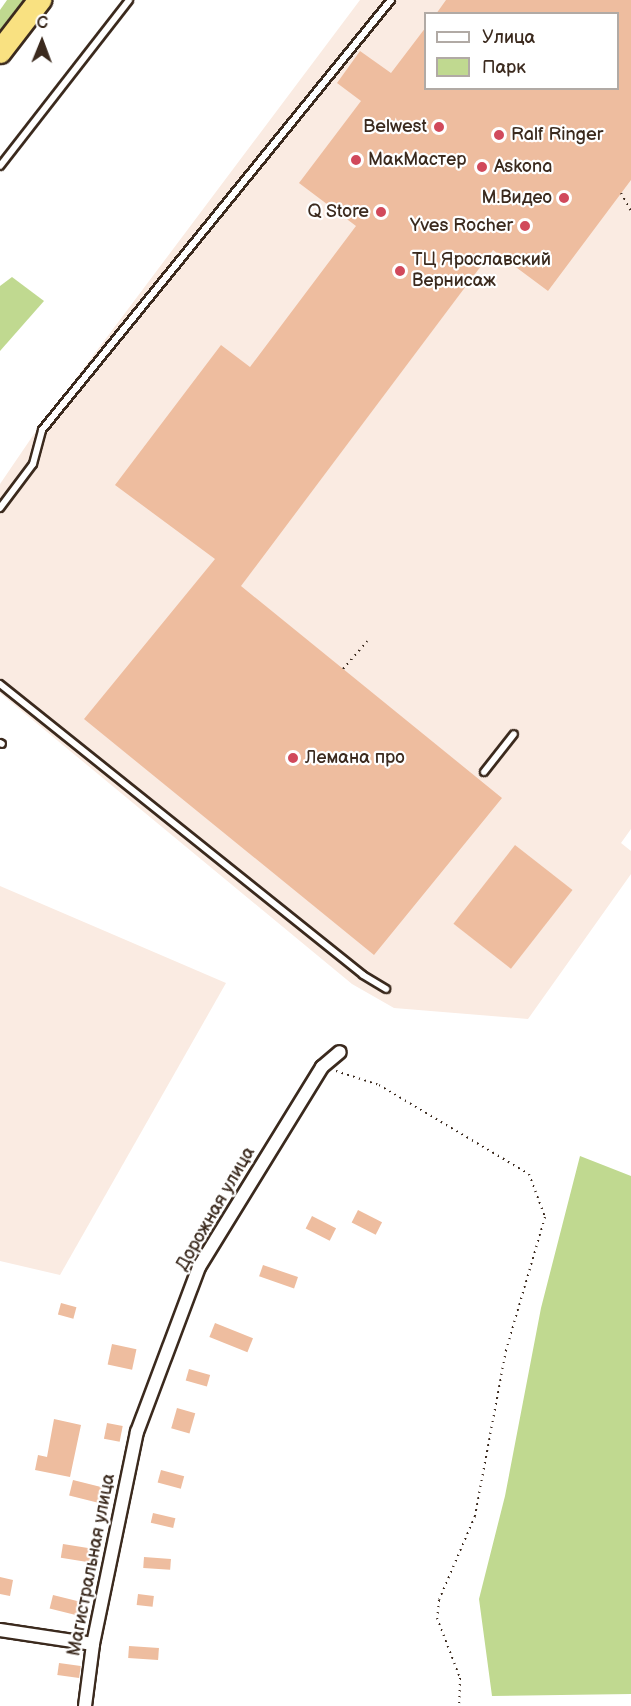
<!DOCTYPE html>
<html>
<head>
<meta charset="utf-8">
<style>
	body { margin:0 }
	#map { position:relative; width:631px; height:1706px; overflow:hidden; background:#fff; font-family:"Balsamiq Sans",sans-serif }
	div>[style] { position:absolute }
	.built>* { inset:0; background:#faebe2 }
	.green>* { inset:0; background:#c0d990 }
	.building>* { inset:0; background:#eebd9f; transform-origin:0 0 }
	.path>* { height:2px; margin-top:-1px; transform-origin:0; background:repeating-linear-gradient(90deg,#3b2a1e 0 1.5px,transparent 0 6px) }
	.roads { filter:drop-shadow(2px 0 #3b2a1e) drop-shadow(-2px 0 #3b2a1e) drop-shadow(0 2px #3b2a1e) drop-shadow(0 -2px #3b2a1e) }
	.lane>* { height:6px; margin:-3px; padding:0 3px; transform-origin:3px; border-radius:3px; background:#fff }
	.street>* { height:12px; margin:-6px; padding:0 6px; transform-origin:6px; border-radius:6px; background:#fff }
	.highway>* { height:22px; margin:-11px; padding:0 11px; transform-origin:11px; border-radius:11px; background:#f9e181 }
	.dots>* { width:16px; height:16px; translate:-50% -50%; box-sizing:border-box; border:3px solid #fff; border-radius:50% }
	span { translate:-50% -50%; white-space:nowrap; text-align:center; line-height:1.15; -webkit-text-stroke:4.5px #fff; paint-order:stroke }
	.poi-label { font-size:18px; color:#3b2a1e }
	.right { translate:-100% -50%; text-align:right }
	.left { translate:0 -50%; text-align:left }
	.street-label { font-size:18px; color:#3b2a1e }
	.legend { position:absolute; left:424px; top:12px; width:195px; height:78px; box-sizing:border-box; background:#fff; border:2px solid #b1aaa5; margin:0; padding:8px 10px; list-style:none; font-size:18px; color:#3b2a1e }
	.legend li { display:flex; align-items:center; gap:12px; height:30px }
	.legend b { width:30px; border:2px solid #b1aaa5 }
	.north { position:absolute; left:12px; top:12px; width:60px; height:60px; -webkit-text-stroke:4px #fff; paint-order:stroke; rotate:1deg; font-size:16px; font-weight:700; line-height:24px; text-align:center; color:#3b2a1e }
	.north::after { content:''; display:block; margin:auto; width:21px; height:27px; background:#3b2a1e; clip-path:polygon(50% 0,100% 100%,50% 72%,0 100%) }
</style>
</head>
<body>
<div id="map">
	<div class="built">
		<i style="clip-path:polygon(evenodd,360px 0,631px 0,631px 829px,621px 843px,631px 851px,631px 874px,528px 1019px,394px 1008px,352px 984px,0 693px,0 484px,32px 437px,360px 0,426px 14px,618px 14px,618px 88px,426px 88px,426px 14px)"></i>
		<i style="clip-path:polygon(0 886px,226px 983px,60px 1275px,0 1261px)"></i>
	</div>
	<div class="green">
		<i style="clip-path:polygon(7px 0,23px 0,0 30px,0 10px)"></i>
		<i style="clip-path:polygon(12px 277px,44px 301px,0 351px,0 286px)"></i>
		<i style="clip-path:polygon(580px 1156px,631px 1176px,631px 1694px,492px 1696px,479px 1599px,505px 1496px,541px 1308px)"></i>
	</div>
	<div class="building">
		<i style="clip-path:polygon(446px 0,631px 0,631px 180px,548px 291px,493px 250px,241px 586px,502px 798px,374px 955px,84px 719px,215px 559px,115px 485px,221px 345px,250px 367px,356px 226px,299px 183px,361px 101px,337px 83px,360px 51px,391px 73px,426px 27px,426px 88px,618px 88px,618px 14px,436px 14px)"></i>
		<i style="left:515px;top:845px;width:73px;height:100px;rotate:38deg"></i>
		<i style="left:358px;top:1210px;width:27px;height:14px;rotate:27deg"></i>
		<i style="left:312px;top:1216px;width:27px;height:14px;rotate:27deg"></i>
		<i style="left:263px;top:1265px;width:37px;height:12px;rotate:19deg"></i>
		<i style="left:61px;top:1303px;width:16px;height:12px;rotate:15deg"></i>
		<i style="left:215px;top:1323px;width:41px;height:15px;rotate:22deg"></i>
		<i style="left:112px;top:1344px;width:25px;height:21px;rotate:12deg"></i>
		<i style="left:189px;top:1369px;width:22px;height:12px;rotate:16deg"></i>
		<i style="left:177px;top:1408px;width:19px;height:21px;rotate:16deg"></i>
		<i style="clip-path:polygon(54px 1419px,81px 1425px,70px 1477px,35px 1470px,38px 1455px,47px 1457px)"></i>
		<i style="left:107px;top:1423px;width:16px;height:16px;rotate:11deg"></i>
		<i style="left:161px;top:1470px;width:24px;height:13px;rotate:15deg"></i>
		<i style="left:73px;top:1480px;width:33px;height:16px;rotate:14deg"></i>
		<i style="left:153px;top:1513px;width:23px;height:10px;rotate:13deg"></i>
		<i style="left:63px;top:1544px;width:30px;height:14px;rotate:9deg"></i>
		<i style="left:144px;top:1557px;width:27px;height:11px;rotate:4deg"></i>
		<i style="clip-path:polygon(0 1577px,13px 1580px,10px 1596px,0 1594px)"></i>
		<i style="left:138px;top:1594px;width:16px;height:11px;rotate:7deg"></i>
		<i style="left:53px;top:1595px;width:30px;height:14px;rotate:14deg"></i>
		<i style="left:129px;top:1646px;width:30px;height:12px;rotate:4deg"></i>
		<i style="left:59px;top:1663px;width:22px;height:12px;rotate:8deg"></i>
	</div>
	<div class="path">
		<i style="left:621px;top:193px;width:21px;rotate:61deg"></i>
		<i style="left:343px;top:669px;width:37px;rotate:-49deg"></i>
		<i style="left:336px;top:1071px;width:45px;rotate:18deg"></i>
		<i style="left:379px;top:1085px;width:174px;rotate:30.7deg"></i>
		<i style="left:529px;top:1174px;width:46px;rotate:69.6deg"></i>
		<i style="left:545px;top:1217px;width:139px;rotate:106.3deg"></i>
		<i style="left:506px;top:1350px;width:169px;rotate:100.6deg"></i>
		<i style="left:475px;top:1516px;width:91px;rotate:113.2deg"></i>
		<i style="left:439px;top:1600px;width:18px;rotate:96deg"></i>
		<i style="left:437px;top:1618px;width:64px;rotate:69deg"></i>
		<i style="left:460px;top:1678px;width:28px;rotate:92deg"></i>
	</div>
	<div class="roads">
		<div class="lane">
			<i style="left:0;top:166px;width:210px;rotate:-52.1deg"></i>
			<i style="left:0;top:508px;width:55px;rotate:-53.1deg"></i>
			<i style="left:33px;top:464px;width:35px;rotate:-75deg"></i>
			<i style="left:42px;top:430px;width:554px;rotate:-50.94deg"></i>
			<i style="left:0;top:684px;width:465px;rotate:38.7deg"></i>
			<i style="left:363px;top:975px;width:27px;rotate:31deg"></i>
			<i style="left:0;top:743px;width:2px;rotate:27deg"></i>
			<i style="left:484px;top:772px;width:48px;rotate:-51.7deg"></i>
		</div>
		<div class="street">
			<i style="left:0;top:1630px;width:94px;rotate:8.6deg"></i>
			<i style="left:85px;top:1706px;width:63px;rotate:-82.6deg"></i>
			<i style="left:93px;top:1644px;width:217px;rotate:-78.3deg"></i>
			<i style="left:137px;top:1432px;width:176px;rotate:-69.4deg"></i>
			<i style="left:199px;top:1267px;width:235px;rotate:-58.4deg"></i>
			<i style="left:322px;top:1067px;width:23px;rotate:-40deg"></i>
		</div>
		<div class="highway">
			<i style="left:0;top:52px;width:66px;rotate:-52.4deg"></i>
		</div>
	</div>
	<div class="dots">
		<i style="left:439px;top:127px;background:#d1495b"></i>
		<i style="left:499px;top:135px;background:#d1495b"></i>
		<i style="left:356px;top:160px;background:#d1495b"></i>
		<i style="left:482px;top:167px;background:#d1495b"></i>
		<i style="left:564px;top:198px;background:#d1495b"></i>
		<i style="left:381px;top:212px;background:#d1495b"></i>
		<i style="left:525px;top:226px;background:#d1495b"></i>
		<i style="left:400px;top:271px;background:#d1495b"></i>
		<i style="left:293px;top:758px;background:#d1495b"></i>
	</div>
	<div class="poi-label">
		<span class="right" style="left:427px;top:127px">Belwest</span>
		<span class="left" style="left:511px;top:135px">Ralf Ringer</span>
		<span class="left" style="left:368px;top:160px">МакМастер</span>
		<span class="left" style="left:494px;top:167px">Askona</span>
		<span class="right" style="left:552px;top:198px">М.Видео</span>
		<span class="right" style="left:369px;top:212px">Q Store</span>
		<span class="right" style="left:513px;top:226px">Yves Rocher</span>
		<span class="left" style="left:412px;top:271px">ТЦ Ярославский<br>Вернисаж</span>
		<span class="left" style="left:305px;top:758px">Лемана про</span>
	</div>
	<div class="street-label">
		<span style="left:216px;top:1209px;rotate:-60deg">Дорожная улица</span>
		<span style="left:92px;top:1565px;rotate:-79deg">Магистральная улица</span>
	</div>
	<ul class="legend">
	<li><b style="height:8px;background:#fff"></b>Улица</li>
	<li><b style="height:16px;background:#c0d990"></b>Парк</li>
	</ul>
	<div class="north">С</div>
</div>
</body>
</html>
